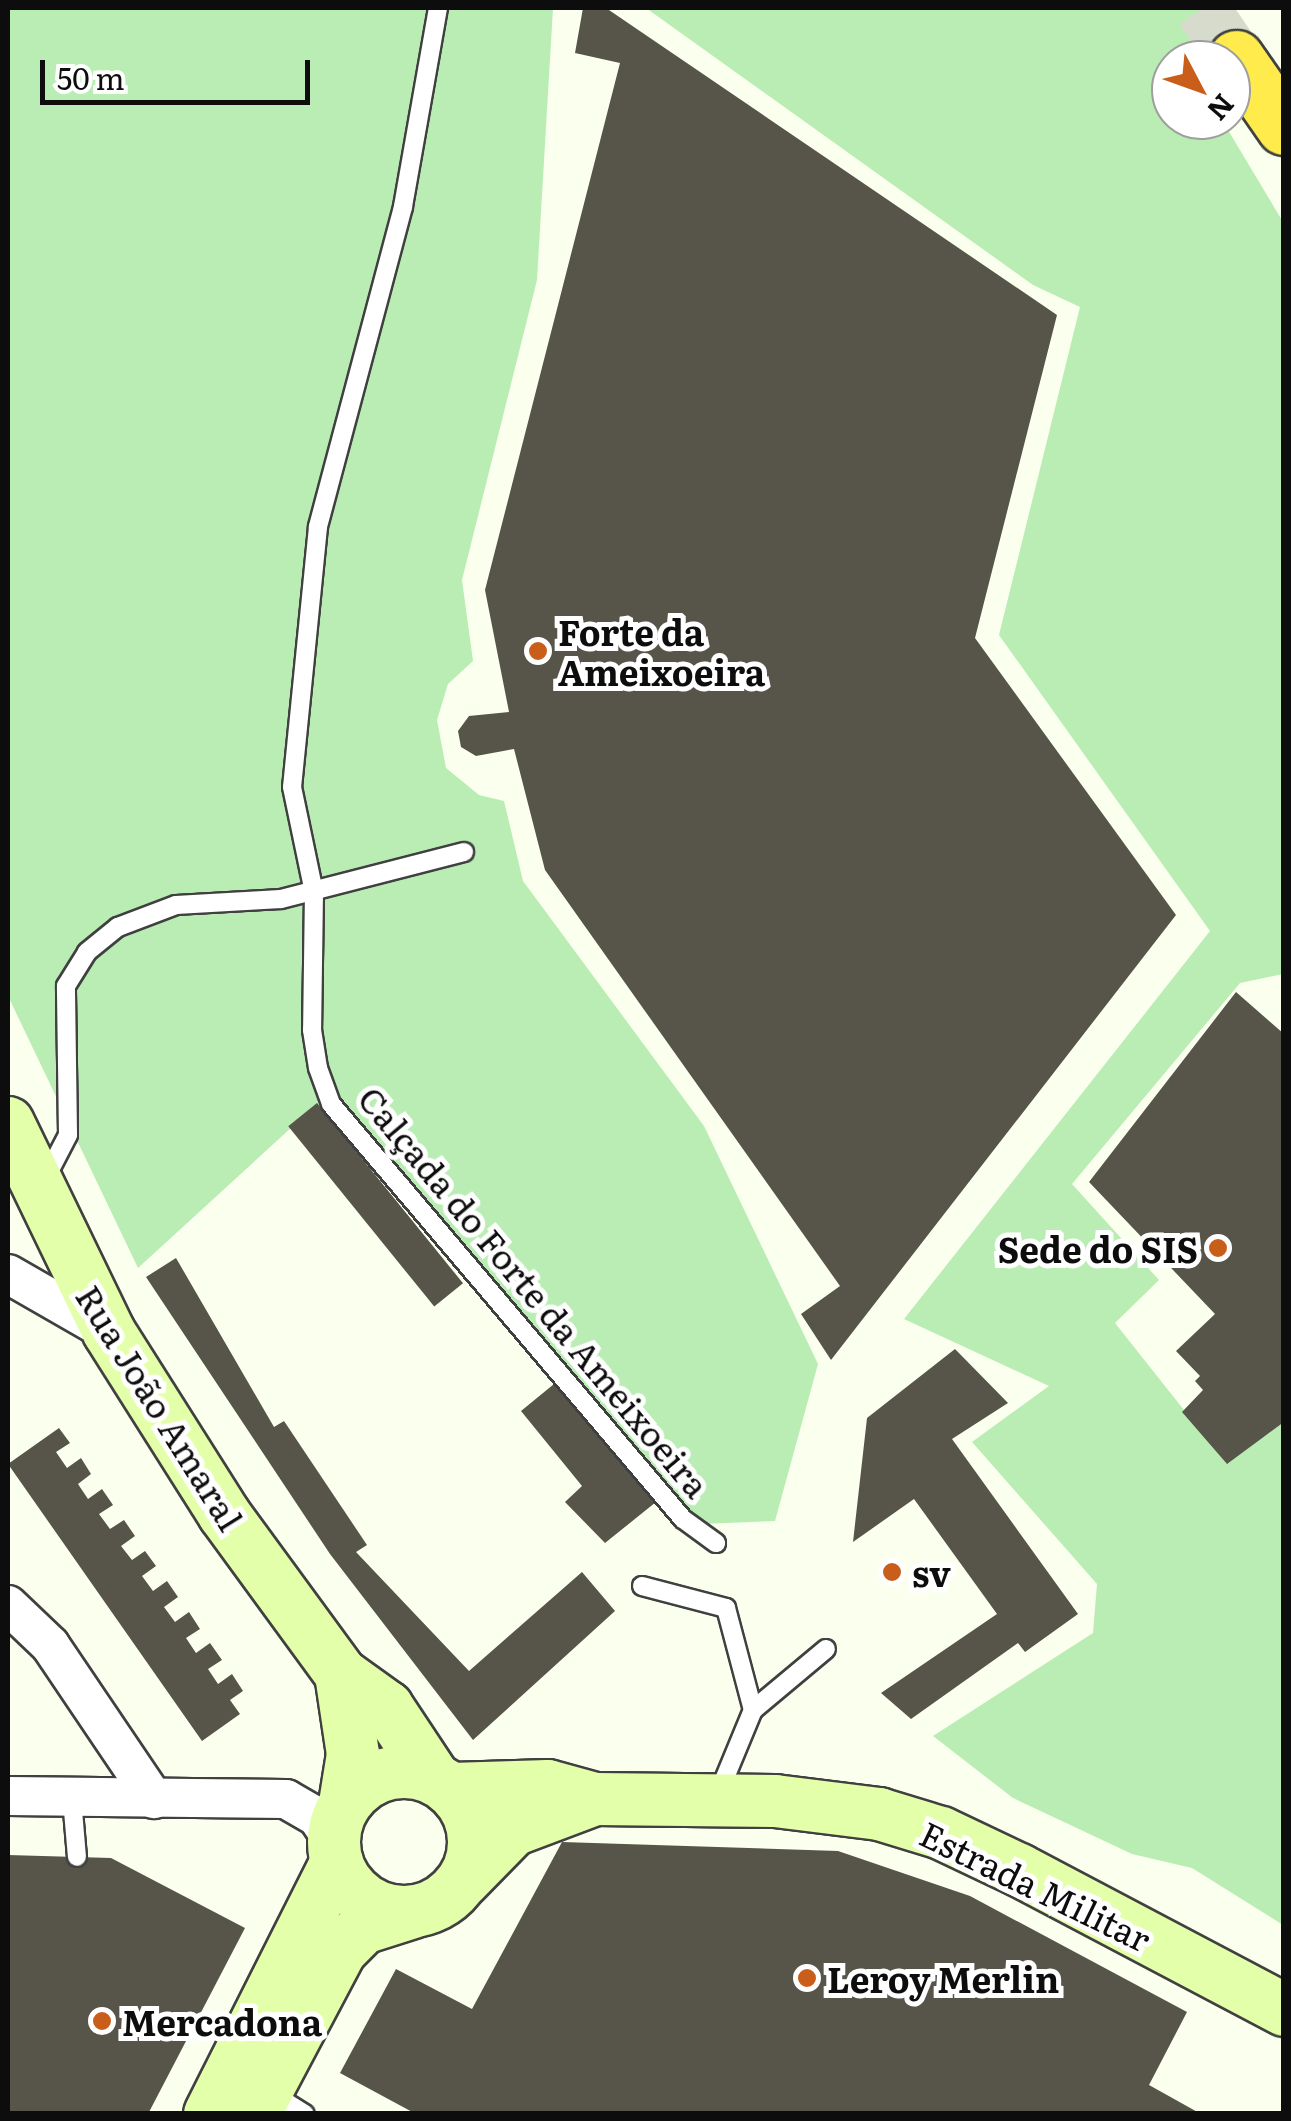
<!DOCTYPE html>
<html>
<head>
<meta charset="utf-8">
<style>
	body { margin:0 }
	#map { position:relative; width:1291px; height:2121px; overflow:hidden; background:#fbffee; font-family:Literata,serif }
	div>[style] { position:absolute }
	.green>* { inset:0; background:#b9edb4 }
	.building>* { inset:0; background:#575549; transform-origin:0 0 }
	.highway-tunnel>* { height:55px; margin-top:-27.5px; transform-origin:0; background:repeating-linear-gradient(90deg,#d7dbcc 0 55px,transparent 0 83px) }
	.roads { filter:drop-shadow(2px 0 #404040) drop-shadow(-2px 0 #404040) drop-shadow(0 2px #404040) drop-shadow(0 -2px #404040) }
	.lane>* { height:18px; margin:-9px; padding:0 9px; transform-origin:9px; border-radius:9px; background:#fff }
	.street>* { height:38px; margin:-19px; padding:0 19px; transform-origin:19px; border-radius:19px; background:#fff }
	.secondary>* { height:52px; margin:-26px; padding:0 26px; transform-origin:26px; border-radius:26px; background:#e4ffa9 }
	.secondary>.ring { margin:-26px; padding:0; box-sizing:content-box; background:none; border:52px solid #e4ffa9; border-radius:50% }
	.highway>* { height:55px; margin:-27.5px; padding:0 27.5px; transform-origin:27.5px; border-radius:27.5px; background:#ffeb4c }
	.dots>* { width:28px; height:28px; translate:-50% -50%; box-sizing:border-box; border:5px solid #fff; border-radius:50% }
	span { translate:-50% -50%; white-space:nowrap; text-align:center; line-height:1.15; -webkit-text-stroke:10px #fff; paint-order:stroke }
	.poi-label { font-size:35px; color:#0d0d0d; font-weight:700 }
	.left { translate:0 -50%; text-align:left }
	.right { translate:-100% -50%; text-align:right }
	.street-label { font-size:35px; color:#0d0d0d }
	.frame { position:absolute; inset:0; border:10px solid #0d0d0d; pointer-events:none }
	.north { position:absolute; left:1151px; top:40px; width:100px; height:100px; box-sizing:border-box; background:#fff; border:2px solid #9e9e9e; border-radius:50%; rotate:131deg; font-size:28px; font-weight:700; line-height:40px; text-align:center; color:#0d0d0d }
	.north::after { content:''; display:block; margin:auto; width:35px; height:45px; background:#c95d1a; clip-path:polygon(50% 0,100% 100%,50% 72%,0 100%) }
	.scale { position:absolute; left:40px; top:60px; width:270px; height:45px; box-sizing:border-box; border:5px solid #0d0d0d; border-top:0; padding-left:12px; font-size:30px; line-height:35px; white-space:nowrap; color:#0d0d0d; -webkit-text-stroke:8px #fff; paint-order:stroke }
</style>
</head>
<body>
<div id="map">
	<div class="green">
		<i style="clip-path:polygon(8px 8px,553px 8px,537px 280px,462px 580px,473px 661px,448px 684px,437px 720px,446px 768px,479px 795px,504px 801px,523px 881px,704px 1126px,818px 1364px,775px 1521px,675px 1525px,317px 1104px,138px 1268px,8px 996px)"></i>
		<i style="clip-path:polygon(646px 8px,1223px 8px,1192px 60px,1171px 60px,1171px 120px,1222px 120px,1283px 222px,1283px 974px,1240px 983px,1072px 1184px,1159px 1280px,1115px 1323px,1226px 1463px,1283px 1423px,1283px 1925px,1192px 1868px,1132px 1854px,1013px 1798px,933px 1736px,1093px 1633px,1097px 1584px,972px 1442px,1049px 1386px,904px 1319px,1210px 931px,999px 635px,1080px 307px,1033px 285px)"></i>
	</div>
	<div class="building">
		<i style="clip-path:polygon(583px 8px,606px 8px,1057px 315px,975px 638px,1176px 915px,831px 1360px,801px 1314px,840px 1286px,545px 870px,514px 749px,476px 756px,461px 747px,458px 731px,469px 716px,509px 712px,485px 590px,620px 63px,575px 53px)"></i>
		<i style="clip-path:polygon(1236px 992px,1284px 1034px,1284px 1422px,1227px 1464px,1182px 1412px,1203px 1390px,1195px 1381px,1200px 1376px,1176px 1351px,1215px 1314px,1089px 1182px)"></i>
		<i style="left:317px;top:1103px;width:232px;height:37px;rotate:51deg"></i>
		<i style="clip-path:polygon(176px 1258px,274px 1427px,284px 1421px,367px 1545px,356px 1552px,469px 1671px,582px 1572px,615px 1611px,473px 1740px,330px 1554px,146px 1277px)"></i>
		<i style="clip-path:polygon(955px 1349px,1008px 1403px,952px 1439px,1078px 1614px,1025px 1652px,1018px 1643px,911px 1719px,881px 1693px,997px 1614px,914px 1499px,853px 1542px,867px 1418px)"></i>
		<i style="clip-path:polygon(554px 1384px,656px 1502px,605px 1543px,565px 1502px,582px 1486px,521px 1411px)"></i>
		<i style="clip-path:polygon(59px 1428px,70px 1443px,56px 1452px,67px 1468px,81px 1458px,91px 1474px,78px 1484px,88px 1499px,102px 1489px,113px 1505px,99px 1514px,110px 1529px,124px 1520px,135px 1536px,121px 1546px,132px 1560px,145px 1551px,156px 1566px,142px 1576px,153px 1591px,167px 1581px,178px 1597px,164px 1607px,175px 1622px,189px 1612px,200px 1629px,186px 1638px,196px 1653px,210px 1643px,222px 1660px,208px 1669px,218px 1684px,232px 1674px,243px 1691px,230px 1700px,240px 1714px,202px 1741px,8px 1464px)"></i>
		<i style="clip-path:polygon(562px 1842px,838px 1851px,970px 1896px,1187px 2012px,1149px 2085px,1201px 2114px,416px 2114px,340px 2073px,396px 1969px,472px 2009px)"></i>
		<i style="clip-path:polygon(8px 1855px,111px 1858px,245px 1928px,148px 2114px,8px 2114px)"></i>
	</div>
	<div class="highway-tunnel">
		<i style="left:1202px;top:8px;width:60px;rotate:55.8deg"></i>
	</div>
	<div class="roads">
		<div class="lane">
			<i style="left:438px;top:8px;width:202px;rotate:100deg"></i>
			<i style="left:403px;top:207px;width:331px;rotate:104.9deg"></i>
			<i style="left:318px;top:527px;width:261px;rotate:95.7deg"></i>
			<i style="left:292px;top:787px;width:107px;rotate:78.2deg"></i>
			<i style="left:314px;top:892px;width:138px;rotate:90.8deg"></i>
			<i style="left:312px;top:1030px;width:38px;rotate:81deg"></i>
			<i style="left:318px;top:1068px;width:38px;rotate:70deg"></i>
			<i style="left:331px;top:1104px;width:544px;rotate:49.7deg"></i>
			<i style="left:683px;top:1519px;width:41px;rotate:36deg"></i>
			<i style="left:43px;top:1183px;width:54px;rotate:-62.5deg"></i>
			<i style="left:68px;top:1135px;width:149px;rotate:-90.8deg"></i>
			<i style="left:66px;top:986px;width:40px;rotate:-58deg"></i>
			<i style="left:87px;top:952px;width:40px;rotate:-39deg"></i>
			<i style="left:118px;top:927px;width:62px;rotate:-20.8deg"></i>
			<i style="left:176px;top:905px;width:105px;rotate:-3.3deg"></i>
			<i style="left:281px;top:899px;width:189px;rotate:-14.4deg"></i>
			<i style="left:642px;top:1586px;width:87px;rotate:14.7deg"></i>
			<i style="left:726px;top:1608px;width:106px;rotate:75.2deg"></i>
			<i style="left:719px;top:1792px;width:89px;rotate:-67.5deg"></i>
			<i style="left:753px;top:1710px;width:95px;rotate:-39.9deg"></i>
			<i style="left:72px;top:1799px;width:58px;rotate:85.1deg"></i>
			<i style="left:271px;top:2093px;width:40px;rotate:32deg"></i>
		</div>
		<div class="street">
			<i style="left:8px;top:1274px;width:116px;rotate:29.9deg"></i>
			<i style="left:8px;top:1605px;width:58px;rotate:43.6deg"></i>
			<i style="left:50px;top:1645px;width:186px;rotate:56deg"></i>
			<i style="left:8px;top:1796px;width:278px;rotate:0.6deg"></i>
			<i style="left:286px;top:1799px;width:36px;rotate:30deg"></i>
			<i style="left:317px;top:1817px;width:30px;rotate:56deg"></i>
		</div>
		<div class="secondary">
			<i style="left:8px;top:1123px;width:232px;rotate:64.2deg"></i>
			<i style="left:109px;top:1332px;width:215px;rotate:57.7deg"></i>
			<i style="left:224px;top:1514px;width:198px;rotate:53.8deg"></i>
			<i style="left:341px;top:1674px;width:57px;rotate:35.7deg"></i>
			<i style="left:387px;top:1707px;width:85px;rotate:56.5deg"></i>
			<i style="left:341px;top:1674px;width:81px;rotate:81.5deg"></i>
			<i style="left:353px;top:1754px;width:51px;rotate:99.1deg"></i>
			<i class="ring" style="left:334px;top:1772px;width:88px;height:88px"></i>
			<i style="left:451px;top:1789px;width:97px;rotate:-1.8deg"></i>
			<i style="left:548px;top:1786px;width:49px;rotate:15.5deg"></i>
			<i style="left:595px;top:1799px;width:180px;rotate:0.6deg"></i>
			<i style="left:775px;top:1801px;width:105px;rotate:7.1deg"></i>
			<i style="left:879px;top:1814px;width:65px;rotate:17deg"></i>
			<i style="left:941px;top:1833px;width:86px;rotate:25.4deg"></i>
			<i style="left:1019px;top:1870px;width:300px;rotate:27.8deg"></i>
			<i style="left:463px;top:1881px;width:71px;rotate:-45.6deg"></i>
			<i style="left:513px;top:1830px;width:88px;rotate:-20.7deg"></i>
			<i style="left:210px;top:2114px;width:282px;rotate:-63.3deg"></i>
			<i style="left:254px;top:2114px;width:186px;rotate:-62.1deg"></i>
			<i style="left:341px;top:1950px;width:31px;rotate:-45deg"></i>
			<i style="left:363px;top:1928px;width:52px;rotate:-17.7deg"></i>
		</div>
		<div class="highway">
			<i style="left:1236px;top:58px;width:84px;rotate:55.2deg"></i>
		</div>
	</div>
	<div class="dots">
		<i style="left:538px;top:651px;background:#c95d1a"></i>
		<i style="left:1218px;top:1248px;background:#c95d1a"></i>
		<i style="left:892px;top:1572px;background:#c95d1a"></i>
		<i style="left:807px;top:1978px;background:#c95d1a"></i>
		<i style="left:102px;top:2021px;background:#c95d1a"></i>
	</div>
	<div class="poi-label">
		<span class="left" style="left:558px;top:651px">Forte da<br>Ameixoeira</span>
		<span class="right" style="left:1198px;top:1248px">Sede do SIS</span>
		<span class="left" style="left:912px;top:1572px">sv</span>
		<span class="left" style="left:827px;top:1978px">Leroy Merlin</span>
		<span class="left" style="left:122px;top:2021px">Mercadona</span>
	</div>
	<div class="street-label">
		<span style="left:535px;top:1291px;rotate:50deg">Calçada do Forte da Ameixoeira</span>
		<span style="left:161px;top:1407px;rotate:58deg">Rua João Amaral</span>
		<span style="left:1036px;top:1885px;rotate:26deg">Estrada Militar</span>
	</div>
	<div class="frame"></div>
	<div class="north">N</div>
	<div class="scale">50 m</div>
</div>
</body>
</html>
